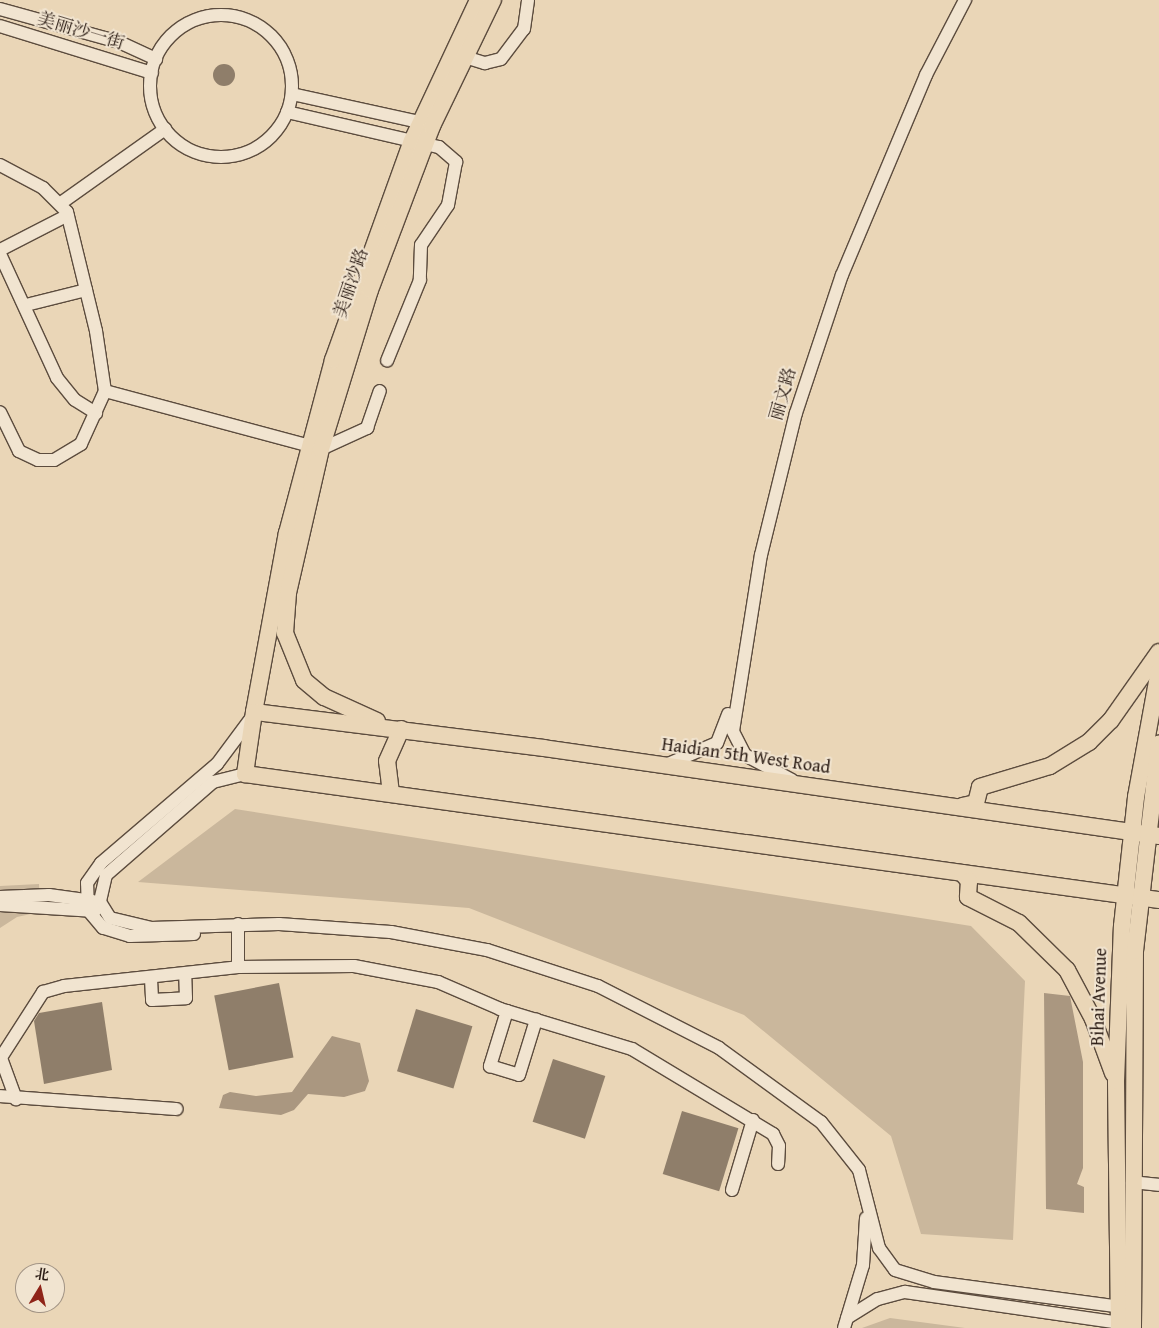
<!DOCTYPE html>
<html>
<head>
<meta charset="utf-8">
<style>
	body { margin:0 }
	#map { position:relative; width:1159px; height:1328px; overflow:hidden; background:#ead6b7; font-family:"Gentium Book Plus","Noto Serif SC",serif }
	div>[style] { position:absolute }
	.green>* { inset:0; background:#cab79c }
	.water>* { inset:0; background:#aa9780 }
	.building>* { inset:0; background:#8f7e6a; transform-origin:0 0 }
	.round { border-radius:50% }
	.roads { filter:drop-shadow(1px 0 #5c4c3e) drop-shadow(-1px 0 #5c4c3e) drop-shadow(0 1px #5c4c3e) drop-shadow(0 -1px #5c4c3e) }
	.minor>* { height:12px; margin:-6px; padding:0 6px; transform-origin:6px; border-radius:6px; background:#f1e4d0 }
	.minor>.ring { margin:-6px; padding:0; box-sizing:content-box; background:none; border:12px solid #f1e4d0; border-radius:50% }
	.major>* { height:16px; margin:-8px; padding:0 8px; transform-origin:8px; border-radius:8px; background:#ead6b7 }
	span { translate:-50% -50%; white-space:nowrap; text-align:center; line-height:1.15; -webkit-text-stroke:4px #f1e4d0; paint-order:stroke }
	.street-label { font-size:18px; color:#2d1e16 }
	.north { position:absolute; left:15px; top:1263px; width:50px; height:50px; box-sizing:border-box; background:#f1e4d0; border:1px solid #a39586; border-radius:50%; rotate:9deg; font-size:14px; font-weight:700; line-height:20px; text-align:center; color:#2d1e16 }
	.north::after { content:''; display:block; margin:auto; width:18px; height:22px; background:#8f2418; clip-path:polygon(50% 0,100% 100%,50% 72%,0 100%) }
</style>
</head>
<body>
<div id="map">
	<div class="green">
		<i style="clip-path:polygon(235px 809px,971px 926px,1025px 981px,1013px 1240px,921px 1234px,891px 1136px,744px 1015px,469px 908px,138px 882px)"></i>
		<i style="clip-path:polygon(39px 884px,40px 912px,17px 917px,0 928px,0 886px)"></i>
		<i style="clip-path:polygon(890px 1318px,965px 1328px,862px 1328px)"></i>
	</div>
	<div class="water">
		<i style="clip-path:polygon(1044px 993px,1070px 996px,1083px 1062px,1083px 1168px,1077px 1184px,1084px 1187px,1084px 1213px,1046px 1209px)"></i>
		<i style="clip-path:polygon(332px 1036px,360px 1043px,369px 1081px,365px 1091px,344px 1097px,308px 1094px,294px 1110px,281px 1115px,219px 1108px,223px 1095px,230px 1092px,256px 1096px,292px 1092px)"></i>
	</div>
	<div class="building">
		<i class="round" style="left:213px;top:64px;width:22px;height:22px"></i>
		<i style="left:279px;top:983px;width:76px;height:66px;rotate:79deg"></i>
		<i style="clip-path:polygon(102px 1002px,112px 1070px,44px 1084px,34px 1021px,39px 1013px)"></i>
		<i style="left:416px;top:1009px;width:59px;height:65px;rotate:17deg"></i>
		<i style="left:553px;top:1059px;width:55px;height:66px;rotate:18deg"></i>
		<i style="left:682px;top:1111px;width:59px;height:66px;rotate:17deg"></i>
	</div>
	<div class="roads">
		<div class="minor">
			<i style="left:0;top:9px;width:123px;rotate:15.5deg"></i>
			<i style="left:119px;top:42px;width:41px;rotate:24.7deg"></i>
			<i class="ring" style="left:150px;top:15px;width:130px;height:130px"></i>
			<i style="left:0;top:26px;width:159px;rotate:17.2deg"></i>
			<i style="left:465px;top:57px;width:21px;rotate:17deg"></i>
			<i style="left:485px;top:63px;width:16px;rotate:-14deg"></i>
			<i style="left:501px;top:59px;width:38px;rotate:-53deg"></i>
			<i style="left:524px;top:29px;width:29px;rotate:-82deg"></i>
			<i style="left:292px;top:94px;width:139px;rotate:12.4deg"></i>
			<i style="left:287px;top:112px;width:156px;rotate:13deg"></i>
			<i style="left:439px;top:147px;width:23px;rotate:41deg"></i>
			<i style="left:456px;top:162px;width:44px;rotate:100.5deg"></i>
			<i style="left:448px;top:205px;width:48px;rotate:124deg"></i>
			<i style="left:421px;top:245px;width:35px;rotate:92deg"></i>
			<i style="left:420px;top:280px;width:87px;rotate:112.2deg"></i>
			<i style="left:0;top:165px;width:49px;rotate:28.1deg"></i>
			<i style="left:43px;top:188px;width:34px;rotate:45deg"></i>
			<i style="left:67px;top:212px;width:122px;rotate:76.3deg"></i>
			<i style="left:96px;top:331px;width:61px;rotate:81.5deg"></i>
			<i style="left:105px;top:391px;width:58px;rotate:114.4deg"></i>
			<i style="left:81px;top:444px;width:31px;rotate:149deg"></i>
			<i style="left:54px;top:460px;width:16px;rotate:180deg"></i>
			<i style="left:38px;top:460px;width:21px;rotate:-155deg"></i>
			<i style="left:19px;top:451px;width:43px;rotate:-116deg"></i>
			<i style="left:61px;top:203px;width:128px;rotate:-35.4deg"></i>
			<i style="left:0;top:250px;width:76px;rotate:-27.2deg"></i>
			<i style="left:0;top:254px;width:136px;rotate:65.3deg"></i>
			<i style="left:57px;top:378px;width:28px;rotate:51deg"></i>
			<i style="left:75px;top:400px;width:25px;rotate:32deg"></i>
			<i style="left:26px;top:305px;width:62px;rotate:-14deg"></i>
			<i style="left:105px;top:391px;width:224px;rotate:15deg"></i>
			<i style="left:321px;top:449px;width:51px;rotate:-24.5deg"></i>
			<i style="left:367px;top:428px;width:39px;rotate:-71deg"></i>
			<i style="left:668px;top:764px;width:53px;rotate:-23.2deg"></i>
			<i style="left:717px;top:743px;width:31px;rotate:-69deg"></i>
			<i style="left:245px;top:774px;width:33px;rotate:166deg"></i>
			<i style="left:213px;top:782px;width:142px;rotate:139deg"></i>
			<i style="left:106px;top:875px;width:28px;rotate:103deg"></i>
			<i style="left:100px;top:902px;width:19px;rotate:58deg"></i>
			<i style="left:110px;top:918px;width:42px;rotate:13.7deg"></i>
			<i style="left:151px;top:928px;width:128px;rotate:-1.8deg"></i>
			<i style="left:279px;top:924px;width:112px;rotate:4.1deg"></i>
			<i style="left:391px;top:932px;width:98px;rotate:10.6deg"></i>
			<i style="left:487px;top:950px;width:117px;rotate:18deg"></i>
			<i style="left:598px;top:986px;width:136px;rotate:27.1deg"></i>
			<i style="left:719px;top:1048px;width:126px;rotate:36deg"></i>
			<i style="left:821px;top:1122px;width:61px;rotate:51.6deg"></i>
			<i style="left:859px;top:1170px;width:81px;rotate:75.6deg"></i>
			<i style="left:879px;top:1248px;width:27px;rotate:54deg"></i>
			<i style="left:895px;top:1270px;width:41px;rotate:17.1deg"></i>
			<i style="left:934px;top:1282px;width:196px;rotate:7.6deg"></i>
			<i style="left:792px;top:780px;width:53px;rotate:-152deg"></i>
			<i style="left:745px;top:755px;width:27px;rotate:-117deg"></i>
			<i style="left:733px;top:731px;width:178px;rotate:-81deg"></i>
			<i style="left:761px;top:555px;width:146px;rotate:-76.2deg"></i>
			<i style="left:796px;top:413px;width:145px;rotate:-71.6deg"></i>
			<i style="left:842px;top:275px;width:217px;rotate:-67.2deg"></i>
			<i style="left:926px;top:75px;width:85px;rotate:-62.5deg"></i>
			<i style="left:0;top:897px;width:49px;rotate:-2.3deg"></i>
			<i style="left:49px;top:895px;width:44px;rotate:7.8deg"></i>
			<i style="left:0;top:905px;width:95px;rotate:3.6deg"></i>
			<i style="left:238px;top:924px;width:43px;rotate:90deg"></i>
			<i style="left:194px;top:934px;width:64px;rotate:178.2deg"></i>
			<i style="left:130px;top:936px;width:28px;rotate:-163deg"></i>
			<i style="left:103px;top:928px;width:23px;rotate:-130deg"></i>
			<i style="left:88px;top:910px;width:27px;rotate:-92deg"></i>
			<i style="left:87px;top:883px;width:24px;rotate:-55deg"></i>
			<i style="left:101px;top:863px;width:153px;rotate:-40.5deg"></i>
			<i style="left:217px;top:764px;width:59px;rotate:-53.3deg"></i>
			<i style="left:151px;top:979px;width:21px;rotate:87deg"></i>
			<i style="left:152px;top:1000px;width:34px;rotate:-3deg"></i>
			<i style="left:186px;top:998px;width:23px;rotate:-92deg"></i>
			<i style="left:507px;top:1011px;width:58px;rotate:107.2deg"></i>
			<i style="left:490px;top:1066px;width:30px;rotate:17deg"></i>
			<i style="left:519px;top:1075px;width:58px;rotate:-72.8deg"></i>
			<i style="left:1px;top:1058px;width:44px;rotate:69.9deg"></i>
			<i style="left:0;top:1059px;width:80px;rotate:-57.3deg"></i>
			<i style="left:43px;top:992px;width:22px;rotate:-16deg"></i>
			<i style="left:64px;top:986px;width:175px;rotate:-6.2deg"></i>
			<i style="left:238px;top:967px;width:116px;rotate:-0.5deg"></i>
			<i style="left:354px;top:966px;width:86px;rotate:10.8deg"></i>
			<i style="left:438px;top:982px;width:68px;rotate:23.5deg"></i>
			<i style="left:500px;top:1009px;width:138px;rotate:16.9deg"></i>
			<i style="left:632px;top:1049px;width:165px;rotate:31.1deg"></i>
			<i style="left:773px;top:1134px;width:13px;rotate:63deg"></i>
			<i style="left:779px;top:1146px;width:18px;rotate:93deg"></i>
			<i style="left:0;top:1096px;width:177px;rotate:4.2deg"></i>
			<i style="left:1132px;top:1182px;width:27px;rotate:6deg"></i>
			<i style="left:732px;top:1190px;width:73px;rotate:-73.3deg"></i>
			<i style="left:847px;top:1318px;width:36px;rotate:-32deg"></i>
			<i style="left:878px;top:1299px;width:28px;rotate:-15deg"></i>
			<i style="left:905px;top:1292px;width:223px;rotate:8.2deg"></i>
			<i style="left:844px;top:1328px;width:66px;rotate:-73.2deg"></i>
			<i style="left:863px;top:1265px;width:47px;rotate:-86.3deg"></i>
		</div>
		<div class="major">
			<i style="left:254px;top:712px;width:182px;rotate:-79.6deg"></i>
			<i style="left:287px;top:533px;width:179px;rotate:-75.1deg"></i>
			<i style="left:333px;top:360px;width:233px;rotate:-70.2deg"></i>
			<i style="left:412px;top:141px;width:156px;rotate:-64.9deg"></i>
			<i style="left:377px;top:721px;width:58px;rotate:-155.6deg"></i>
			<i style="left:324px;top:697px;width:26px;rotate:-140deg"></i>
			<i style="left:304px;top:680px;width:51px;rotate:-112deg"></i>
			<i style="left:285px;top:633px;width:40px;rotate:-85.7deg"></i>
			<i style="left:288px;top:593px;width:148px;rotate:-77.1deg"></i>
			<i style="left:321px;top:449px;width:166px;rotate:-72.9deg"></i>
			<i style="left:370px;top:290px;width:175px;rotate:-69.3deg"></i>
			<i style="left:432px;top:126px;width:140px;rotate:-64.2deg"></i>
			<i style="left:391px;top:793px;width:32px;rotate:-97deg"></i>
			<i style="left:387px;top:761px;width:35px;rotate:-66deg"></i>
			<i style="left:962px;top:806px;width:14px;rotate:-12deg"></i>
			<i style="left:976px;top:803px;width:16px;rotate:-76deg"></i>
			<i style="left:980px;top:787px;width:73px;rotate:-16.7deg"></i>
			<i style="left:1050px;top:766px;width:46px;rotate:-31.6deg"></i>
			<i style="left:1089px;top:742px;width:31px;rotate:-45deg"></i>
			<i style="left:1111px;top:720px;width:83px;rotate:-54.8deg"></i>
			<i style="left:1159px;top:836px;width:621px;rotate:-171.86deg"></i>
			<i style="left:544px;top:748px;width:292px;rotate:-172.9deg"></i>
			<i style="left:254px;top:712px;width:63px;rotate:98.3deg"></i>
			<i style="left:245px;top:774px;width:923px;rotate:7.85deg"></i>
			<i style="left:962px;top:873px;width:11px;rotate:49deg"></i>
			<i style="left:969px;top:881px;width:16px;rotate:94deg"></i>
			<i style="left:968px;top:897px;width:57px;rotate:27deg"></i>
			<i style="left:1019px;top:923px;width:67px;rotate:44.4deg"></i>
			<i style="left:1067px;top:970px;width:55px;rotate:62deg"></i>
			<i style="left:1093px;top:1019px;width:58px;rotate:69.7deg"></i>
			<i style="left:1119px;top:1328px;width:247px;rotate:-90.7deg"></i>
			<i style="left:1116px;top:1081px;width:155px;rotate:-87.8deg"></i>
			<i style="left:1122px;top:926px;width:130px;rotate:-83.8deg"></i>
			<i style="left:1136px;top:797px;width:128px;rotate:-79.7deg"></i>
			<i style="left:1133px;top:1328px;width:377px;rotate:-89.7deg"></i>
			<i style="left:1135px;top:951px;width:209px;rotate:-83.4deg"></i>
		</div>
	</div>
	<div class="street-label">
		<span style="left:81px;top:31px;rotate:17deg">美丽沙一街</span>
		<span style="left:351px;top:283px;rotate:-71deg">美丽沙路</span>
		<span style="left:783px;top:394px;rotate:-74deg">丽文路</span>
		<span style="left:746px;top:756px;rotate:8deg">Haidian 5th West Road</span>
		<span style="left:1099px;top:997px;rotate:-88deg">Bihai Avenue</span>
	</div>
	<div class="north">北</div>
</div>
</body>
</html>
